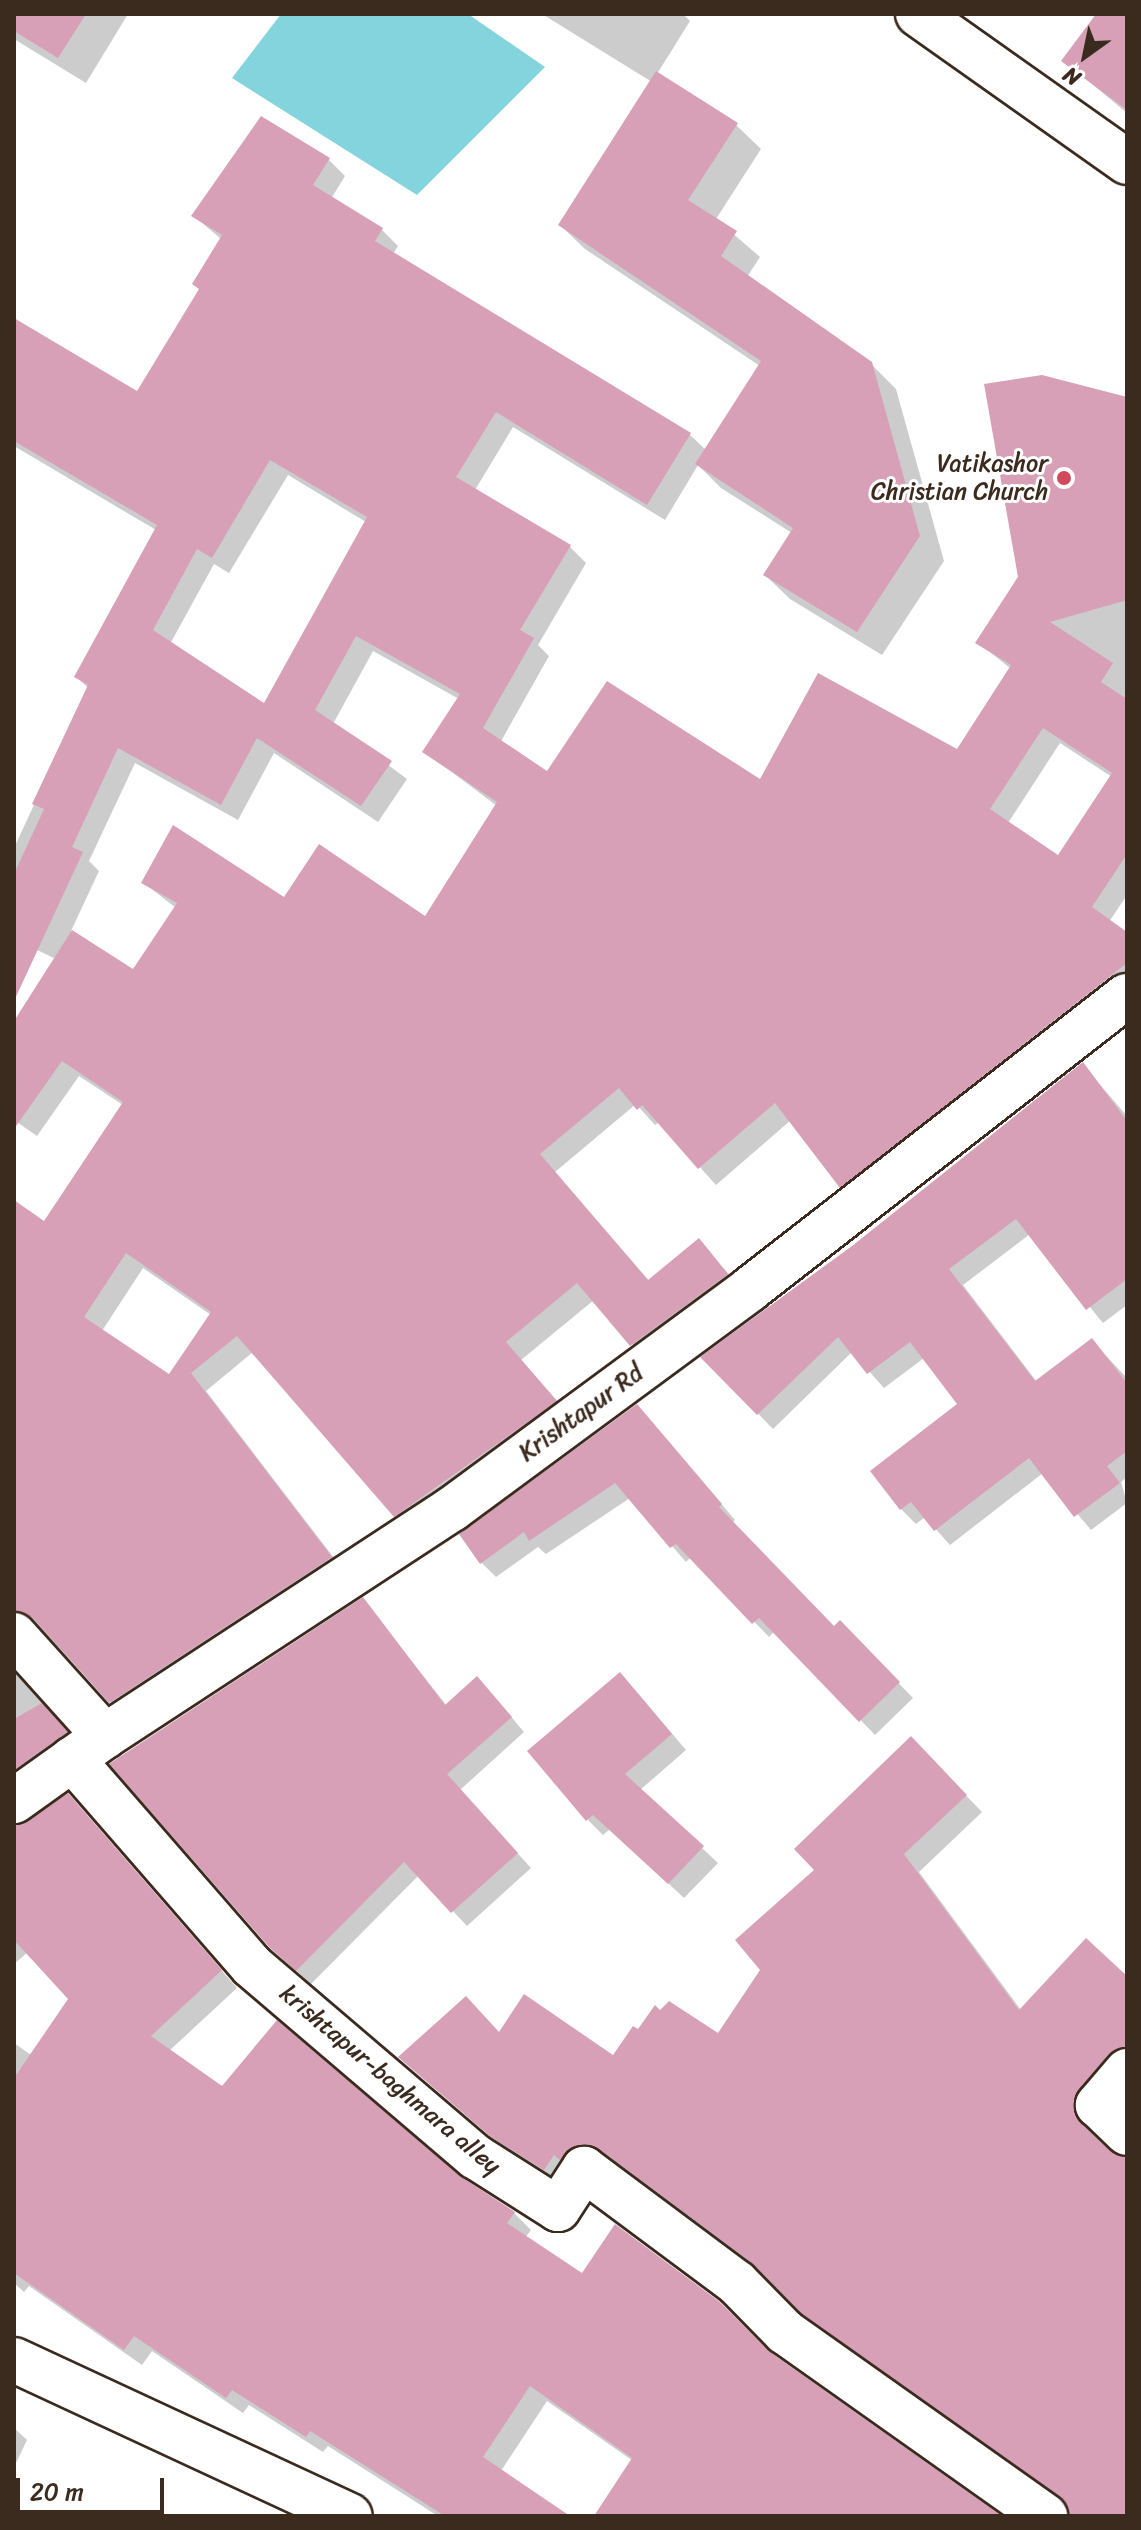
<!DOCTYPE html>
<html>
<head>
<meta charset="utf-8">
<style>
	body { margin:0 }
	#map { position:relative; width:1141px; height:2530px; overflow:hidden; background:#fff; font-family:Sriracha,sans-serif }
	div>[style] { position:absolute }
	.water>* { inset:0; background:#83d4dc }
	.shadow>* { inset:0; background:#0003 }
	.building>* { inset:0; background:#d7a0b6 }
	.roads { filter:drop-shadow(2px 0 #3b2a1e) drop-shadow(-2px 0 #3b2a1e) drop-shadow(0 2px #3b2a1e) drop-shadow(0 -2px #3b2a1e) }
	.minor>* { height:44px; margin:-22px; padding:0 22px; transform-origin:22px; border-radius:22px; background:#fff }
	.major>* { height:44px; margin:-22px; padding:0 22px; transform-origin:22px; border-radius:22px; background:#fff }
	.dots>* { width:22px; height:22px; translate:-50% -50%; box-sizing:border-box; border:4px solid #fff; border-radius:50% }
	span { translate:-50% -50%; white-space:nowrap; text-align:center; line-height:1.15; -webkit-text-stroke:6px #fff; paint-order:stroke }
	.poi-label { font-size:24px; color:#3b2a1e }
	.right { translate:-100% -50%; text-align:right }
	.street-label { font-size:24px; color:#3b2a1e }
	.frame { position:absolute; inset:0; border:16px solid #3b2a1e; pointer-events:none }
	.north { position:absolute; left:1045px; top:16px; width:80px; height:80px; -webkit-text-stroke:6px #fff; paint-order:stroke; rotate:213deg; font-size:22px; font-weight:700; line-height:32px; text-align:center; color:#3b2a1e }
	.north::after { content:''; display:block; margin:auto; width:28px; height:36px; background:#3b2a1e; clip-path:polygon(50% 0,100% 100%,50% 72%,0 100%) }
	.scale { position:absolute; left:16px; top:2478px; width:148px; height:36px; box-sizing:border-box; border:4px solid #3b2a1e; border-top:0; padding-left:10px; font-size:24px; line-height:28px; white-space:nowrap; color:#3b2a1e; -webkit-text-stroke:6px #fff; paint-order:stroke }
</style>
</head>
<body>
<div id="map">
	<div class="water">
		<i style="clip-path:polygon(281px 14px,468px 14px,545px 67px,417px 195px,232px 78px)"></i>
	</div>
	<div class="shadow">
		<i style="clip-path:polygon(14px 14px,128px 14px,86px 83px,14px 39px)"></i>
		<i style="clip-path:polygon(evenodd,542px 14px,683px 14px,690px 21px,657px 74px,736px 125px,761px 149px,716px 219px,760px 257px,747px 277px,871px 364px,896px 389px,944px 561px,882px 655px,790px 599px,765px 575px,792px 533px,721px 488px,698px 465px,665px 520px,513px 427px,475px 490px,570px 547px,586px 563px,538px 645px,549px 656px,500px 743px,548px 774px,761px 782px,957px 752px,1011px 669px,978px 642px,1127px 399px,1127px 895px,1109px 922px,1127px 935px,1127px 996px,858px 1203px,791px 1120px,716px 1185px,659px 1122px,655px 1125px,636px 1104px,555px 1172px,650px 1282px,699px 1241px,744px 1291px,648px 1362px,594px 1300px,521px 1360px,572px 1418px,412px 1533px,253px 1352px,206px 1391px,347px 1575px,127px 1719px,40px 1628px,14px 1633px,14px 1213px,45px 1223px,123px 1105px,79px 1076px,37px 1136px,14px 1120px,14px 1050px,56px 959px,14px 939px,14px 848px,88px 688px,77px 677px,156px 530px,14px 446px,14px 327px,137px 394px,200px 290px,221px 239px,194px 216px,329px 160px,345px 176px,331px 199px,382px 230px,398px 246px,393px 254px,690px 435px,706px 450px,760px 366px,585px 249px,560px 225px,652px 82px,542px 14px,288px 475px,366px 522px,264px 706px,170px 644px,214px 564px,229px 573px,288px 475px,542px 14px,373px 651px,459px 699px,424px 751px,497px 806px,425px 919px,144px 883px,176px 908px,134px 972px,71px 931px,99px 871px,89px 861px,135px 763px,238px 820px,274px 753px,378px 822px,407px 779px,333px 724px,373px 651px,542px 14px,1060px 743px,1112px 777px,1058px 857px,1008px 823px,1060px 743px,542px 14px,143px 1268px,211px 1315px,169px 1376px,102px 1331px,143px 1268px)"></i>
		<i style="clip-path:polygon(1099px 14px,1127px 40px,1127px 113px,1064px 61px)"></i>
		<i style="clip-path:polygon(1083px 1065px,1127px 1116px,1127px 1305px,1103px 1323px,1030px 1234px,963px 1285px,1037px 1382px,1092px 1341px,1127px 1378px,1127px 1477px,1121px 1482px,1127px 1503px,1091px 1530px,1043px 1473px,950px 1545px,925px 1517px,916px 1524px,901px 1509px,960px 1405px,924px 1358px,884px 1388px,852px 1352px,773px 1429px,703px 1357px,853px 1248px)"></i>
		<i style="clip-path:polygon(651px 1421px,735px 1520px,732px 1523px,834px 1628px,840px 1623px,913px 1698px,875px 1735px,775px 1631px,769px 1637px,691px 1557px,686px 1562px,630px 1498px,546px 1554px,538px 1547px,496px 1577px,481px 1562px)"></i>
		<i style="clip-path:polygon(363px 1600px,447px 1706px,491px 1693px,524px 1732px,460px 1790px,531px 1868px,467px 1926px,419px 1875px,311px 1984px,287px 1962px)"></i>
		<i style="clip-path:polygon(14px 1668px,83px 1749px,14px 1800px)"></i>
		<i style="clip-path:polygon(635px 1690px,686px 1750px,640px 1790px,718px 1863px,684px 1898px,610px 1829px,603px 1835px,588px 1820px)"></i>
		<i style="clip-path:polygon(927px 1755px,982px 1812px,919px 1872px,1021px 2010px,1127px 1978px,1127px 2070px,1089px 2117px,1095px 2138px,1120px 2159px,1127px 2157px,1127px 2516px,1071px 2516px,1064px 2502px,820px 2329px,770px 2279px,618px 2165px,591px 2162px,561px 2185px,510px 2153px,401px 2057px,500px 2034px,614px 2058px,639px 2032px,718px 2035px,765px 1972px,816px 1871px)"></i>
		<i style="clip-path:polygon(68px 1795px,237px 1988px,169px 2051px,222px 2089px,459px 2178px,514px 2213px,531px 2230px,525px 2238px,583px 2276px,770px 2354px,998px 2516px,596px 2516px,633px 2461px,547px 2401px,501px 2471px,567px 2516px,438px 2516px,328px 2446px,323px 2452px,249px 2405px,243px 2413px,152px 2351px,142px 2365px,29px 2286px,24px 2292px,14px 2283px,14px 2043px,205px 2177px,220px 2161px,28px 1952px,14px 1964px,14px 1826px)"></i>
		<i style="clip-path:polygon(14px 2428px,27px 2440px,14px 2467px)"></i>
	</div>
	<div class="building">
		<i style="clip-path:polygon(14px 14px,86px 14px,58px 58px,14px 31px)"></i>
		<i style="clip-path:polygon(1096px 14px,1127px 14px,1127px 110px,1061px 61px)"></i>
		<i style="clip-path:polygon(656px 71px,738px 123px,688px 200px,737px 231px,721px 256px,872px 362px,920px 536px,857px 632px,763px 575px,793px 528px,695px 464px,761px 361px,558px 225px)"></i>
		<i style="clip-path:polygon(evenodd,261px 116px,330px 158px,313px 185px,383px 228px,375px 241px,691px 433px,647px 505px,496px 412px,456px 477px,571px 545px,520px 630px,534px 638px,483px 728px,547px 771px,607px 681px,760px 779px,818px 673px,957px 749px,1011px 665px,975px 643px,1018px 577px,984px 384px,1042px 375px,1127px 397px,1127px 600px,1050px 622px,1113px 663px,1101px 682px,1127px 699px,1127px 854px,1092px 907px,1127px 932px,1127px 963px,840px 1188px,775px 1103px,698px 1169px,642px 1105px,637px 1110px,619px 1088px,540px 1154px,648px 1280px,699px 1238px,728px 1274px,630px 1346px,577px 1283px,506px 1342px,557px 1401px,394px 1517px,237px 1336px,191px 1373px,332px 1557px,109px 1703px,33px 1618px,14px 1611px,14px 1200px,44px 1221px,123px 1102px,62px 1061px,14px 1129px,14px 1021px,72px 930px,133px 969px,177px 903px,141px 883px,173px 825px,284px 897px,319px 844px,425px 916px,497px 802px,422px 752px,460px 694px,356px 636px,315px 710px,392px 761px,361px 806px,257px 738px,221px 805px,118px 748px,72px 847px,83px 852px,14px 1001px,14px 874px,44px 809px,32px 804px,88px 685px,74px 677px,157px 525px,14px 441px,14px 318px,137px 391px,199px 289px,192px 284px,222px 235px,191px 216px,261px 116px,270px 460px,367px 517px,264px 703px,153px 630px,197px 549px,212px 558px,270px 460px,261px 116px,1043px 728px,1112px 773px,1058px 855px,990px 809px,1043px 728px,261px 116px,126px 1253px,211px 1312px,169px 1374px,84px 1317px,126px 1253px)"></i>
		<i style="clip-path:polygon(1083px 1062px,1127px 1121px,1127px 1279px,1086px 1310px,1016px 1219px,949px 1269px,1035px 1381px,1092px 1338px,1127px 1383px,1127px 1451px,1107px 1466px,1120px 1483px,1074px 1517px,1029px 1458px,934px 1531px,911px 1502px,900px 1510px,870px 1471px,957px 1404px,910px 1342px,867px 1374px,838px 1337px,757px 1415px,700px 1357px,852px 1246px)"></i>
		<i style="clip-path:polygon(637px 1404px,722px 1504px,719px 1507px,834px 1626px,840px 1620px,900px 1682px,859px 1722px,759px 1618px,752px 1624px,676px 1544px,670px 1548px,615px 1483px,529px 1541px,524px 1532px,480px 1564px,459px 1534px)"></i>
		<i style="clip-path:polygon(363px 1597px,445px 1705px,477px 1676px,512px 1717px,447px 1774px,518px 1853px,451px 1913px,404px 1862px,296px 1971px,270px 1948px,109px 1764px)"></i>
		<i style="clip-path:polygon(620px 1672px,672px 1734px,625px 1774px,704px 1846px,668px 1884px,593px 1815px,586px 1821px,527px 1751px)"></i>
		<i style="clip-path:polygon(42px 1703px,68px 1732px,14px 1770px,14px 1719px)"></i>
		<i style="clip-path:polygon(911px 1736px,967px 1795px,904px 1854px,1019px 2010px,1086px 1938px,1127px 1976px,1127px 2047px,1108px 2055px,1073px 2101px,1081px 2123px,1110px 2151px,1127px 2157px,1127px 2516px,1070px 2516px,1059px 2496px,801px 2313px,752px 2263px,599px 2149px,574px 2146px,560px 2160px,554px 2155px,544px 2170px,491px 2137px,398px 2057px,466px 1996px,499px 2032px,524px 1994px,613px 2055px,633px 2026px,638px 2029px,655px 2005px,660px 2010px,669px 2001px,718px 2033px,760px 1970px,735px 1940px,814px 1870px,794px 1849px)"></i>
		<i style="clip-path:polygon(68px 1793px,222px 1970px,151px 2036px,222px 2086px,277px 2020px,460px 2176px,515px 2212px,507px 2223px,582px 2273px,615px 2224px,720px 2302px,770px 2352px,1002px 2516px,594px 2516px,632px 2458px,530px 2386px,483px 2457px,570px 2516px,445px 2516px,310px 2431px,306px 2437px,232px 2390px,226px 2398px,134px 2336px,124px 2350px,14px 2273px,14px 2078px,68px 1999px,14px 1940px,14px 1826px)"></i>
	</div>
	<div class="roads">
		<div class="minor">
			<i style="left:14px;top:1635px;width:136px;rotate:48deg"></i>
			<i style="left:72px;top:1759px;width:274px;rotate:49deg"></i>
			<i style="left:252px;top:1966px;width:294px;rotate:40.5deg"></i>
			<i style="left:476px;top:2157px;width:97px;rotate:32.4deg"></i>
			<i style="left:558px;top:2209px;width:48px;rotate:-57deg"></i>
			<i style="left:584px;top:2169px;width:191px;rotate:36.7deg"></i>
			<i style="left:737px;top:2283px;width:69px;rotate:45.6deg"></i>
			<i style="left:785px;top:2332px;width:319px;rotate:35.3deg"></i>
			<i style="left:14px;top:1801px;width:112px;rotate:-35.5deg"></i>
			<i style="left:105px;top:1736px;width:415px;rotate:-33.2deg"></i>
			<i style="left:452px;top:1509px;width:370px;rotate:-36.4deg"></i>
			<i style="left:750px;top:1289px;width:477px;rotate:-37.9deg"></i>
			<i style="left:1127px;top:2071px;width:45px;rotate:130.5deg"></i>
			<i style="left:1098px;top:2105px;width:40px;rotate:44deg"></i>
			<i style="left:14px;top:2360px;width:370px;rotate:24.9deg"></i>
		</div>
		<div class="major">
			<i style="left:918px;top:14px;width:256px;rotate:35.3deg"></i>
		</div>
	</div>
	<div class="dots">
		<i style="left:1064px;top:478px;background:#d1495b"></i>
	</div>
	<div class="poi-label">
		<span class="right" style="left:1048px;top:478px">Vatikashor<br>Christian Church</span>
	</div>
	<div class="street-label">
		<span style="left:581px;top:1413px;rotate:-36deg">Krishtapur Rd</span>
		<span style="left:390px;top:2080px;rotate:40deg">krishtapur-baghmara alley</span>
	</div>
	<div class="frame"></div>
	<div class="north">N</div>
	<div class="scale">20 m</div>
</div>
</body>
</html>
